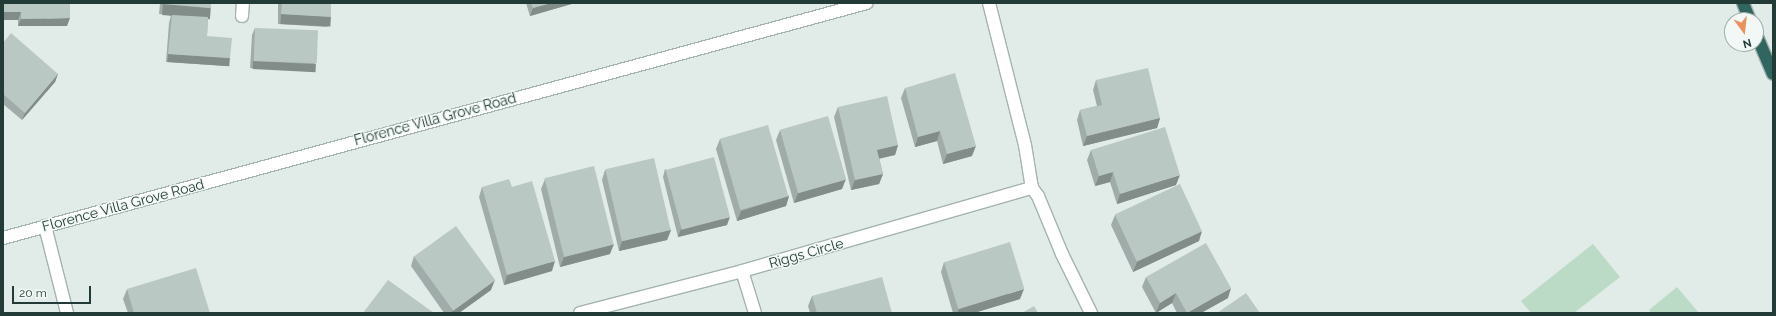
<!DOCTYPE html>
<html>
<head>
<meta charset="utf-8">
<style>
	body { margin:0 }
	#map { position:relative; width:1776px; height:316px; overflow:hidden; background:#e1ebe8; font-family:Raleway,sans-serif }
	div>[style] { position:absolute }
	.green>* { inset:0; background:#bbdbc7 }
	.roads { filter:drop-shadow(1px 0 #a4b3af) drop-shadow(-1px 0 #a4b3af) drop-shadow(0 1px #a4b3af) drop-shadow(0 -1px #a4b3af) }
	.minor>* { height:12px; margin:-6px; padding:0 6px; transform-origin:6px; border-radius:6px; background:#fff }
	.highway>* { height:12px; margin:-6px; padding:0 6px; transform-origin:6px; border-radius:6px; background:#306560 }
	.wall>* { inset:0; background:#a0aca9 }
	.shaded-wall>* { inset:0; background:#828c89; transform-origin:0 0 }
	.building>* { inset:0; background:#bac8c4; transform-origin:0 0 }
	span { translate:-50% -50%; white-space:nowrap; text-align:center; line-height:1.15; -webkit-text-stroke:3px #f2f8f5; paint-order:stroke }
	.street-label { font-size:14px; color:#233b37 }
	.frame { position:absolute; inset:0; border:4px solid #233b37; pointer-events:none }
	.north { position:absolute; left:1724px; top:12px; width:40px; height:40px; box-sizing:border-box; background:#f2f8f5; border:1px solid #9faca9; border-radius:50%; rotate:165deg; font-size:11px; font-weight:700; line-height:16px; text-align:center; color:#233b37 }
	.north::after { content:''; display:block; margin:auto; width:14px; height:18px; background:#ea9160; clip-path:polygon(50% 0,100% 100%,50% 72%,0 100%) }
	.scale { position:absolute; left:12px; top:286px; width:79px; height:18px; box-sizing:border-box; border:2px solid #233b37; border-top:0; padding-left:5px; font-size:12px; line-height:14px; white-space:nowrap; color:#233b37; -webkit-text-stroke:3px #f2f8f5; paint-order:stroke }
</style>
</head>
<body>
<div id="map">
	<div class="green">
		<i style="clip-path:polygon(1593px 244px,1620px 277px,1574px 313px,1531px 313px,1521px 301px)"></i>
		<i style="clip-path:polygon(1677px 287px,1699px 313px,1651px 313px,1649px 310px)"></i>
	</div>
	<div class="roads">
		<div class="minor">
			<i style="left:989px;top:3px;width:146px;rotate:75.8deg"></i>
			<i style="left:1025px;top:145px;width:44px;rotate:80.8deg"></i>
			<i style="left:1032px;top:188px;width:10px;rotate:53deg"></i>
			<i style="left:1038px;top:196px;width:63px;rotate:67.5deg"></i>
			<i style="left:1062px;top:254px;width:66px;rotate:63.8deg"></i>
			<i style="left:242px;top:16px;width:13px;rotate:-86deg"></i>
			<i style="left:45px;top:226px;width:90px;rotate:75.8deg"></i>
			<i style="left:3px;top:238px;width:895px;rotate:-15.22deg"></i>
			<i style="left:742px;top:271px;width:44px;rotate:72.8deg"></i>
			<i style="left:580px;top:313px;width:167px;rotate:-14.5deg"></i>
			<i style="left:742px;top:271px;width:302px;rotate:-16deg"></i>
		</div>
		<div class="highway">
			<i style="left:1743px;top:3px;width:18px;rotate:68deg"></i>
			<i style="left:1756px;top:34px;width:43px;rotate:67deg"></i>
		</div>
	</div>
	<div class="wall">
		<i style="clip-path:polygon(3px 3px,67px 26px,18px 26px,18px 20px,3px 20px)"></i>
		<i style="clip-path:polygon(160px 3px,211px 3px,208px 17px,207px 36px,230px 58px,227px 66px,166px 62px,169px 23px,171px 15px,159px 14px)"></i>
		<i style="clip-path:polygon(278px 3px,331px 3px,331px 17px,327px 27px,278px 24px)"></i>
		<i style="clip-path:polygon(526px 3px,575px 3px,530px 16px)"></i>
		<i style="clip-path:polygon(255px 28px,316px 64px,313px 71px,250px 68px,252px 35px)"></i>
		<i style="clip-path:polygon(3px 43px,58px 74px,55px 82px,22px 120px,3px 104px)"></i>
		<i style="clip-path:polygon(1096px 80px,1160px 118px,1157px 128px,1083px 146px,1077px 120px,1080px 110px,1097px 106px,1093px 90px)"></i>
		<i style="clip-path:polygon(905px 88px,972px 156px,943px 164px,937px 141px,915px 147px,901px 98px)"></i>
		<i style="clip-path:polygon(838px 107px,898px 145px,895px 155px,879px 158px,883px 174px,879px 184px,851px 190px,834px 117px)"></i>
		<i style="clip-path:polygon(780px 130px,842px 189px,794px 203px,776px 140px)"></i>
		<i style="clip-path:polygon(720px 139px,789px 196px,786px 206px,737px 221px,716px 149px)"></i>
		<i style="clip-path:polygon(1091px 150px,1176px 185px,1117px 204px,1110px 182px,1095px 186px,1087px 160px)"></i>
		<i style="clip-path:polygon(665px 169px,727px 225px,678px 237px,663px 177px)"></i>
		<i style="clip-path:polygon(605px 170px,671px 230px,667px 240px,619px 251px,602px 180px)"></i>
		<i style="clip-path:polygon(545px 179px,610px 254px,560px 267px,541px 189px)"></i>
		<i style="clip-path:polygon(482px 187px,512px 187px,552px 271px,504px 285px,479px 197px)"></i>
		<i style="clip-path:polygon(1115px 215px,1199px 241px,1133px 272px,1111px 225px)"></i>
		<i style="clip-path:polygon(414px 256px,491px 290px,459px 313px,444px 313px,411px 266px)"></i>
		<i style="clip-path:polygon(944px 262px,1020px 299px,974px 313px,953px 313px,941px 272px)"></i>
		<i style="clip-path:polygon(1146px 277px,1228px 298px,1201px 313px,1177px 313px,1172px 303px,1156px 313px,1142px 287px)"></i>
		<i style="clip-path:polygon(127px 289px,210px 313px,128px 313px,123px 299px)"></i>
		<i style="clip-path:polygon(812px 296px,892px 313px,810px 313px,808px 306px)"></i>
	</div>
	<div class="shaded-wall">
		<i style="clip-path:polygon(551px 3px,575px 3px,530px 16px,533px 8px)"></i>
		<i style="left:163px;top:4px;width:48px;height:11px;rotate:5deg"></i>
		<i style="clip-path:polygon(3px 12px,21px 12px,18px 20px,3px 20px)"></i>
		<i style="left:281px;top:14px;width:50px;height:10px;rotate:3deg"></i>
		<i style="clip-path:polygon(70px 18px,67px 26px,18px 26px,21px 19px)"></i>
		<i style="left:168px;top:54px;width:62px;height:8px;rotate:4deg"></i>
		<i style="left:253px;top:61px;width:63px;height:8px;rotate:3deg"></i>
		<i style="clip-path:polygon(58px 74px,55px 82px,22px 120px,25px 113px)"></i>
		<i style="clip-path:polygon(1160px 118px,1157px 128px,1083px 146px,1087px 136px)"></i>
		<i style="clip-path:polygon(940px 131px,937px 141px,915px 147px,918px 137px)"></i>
		<i style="clip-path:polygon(898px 145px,895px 155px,874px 160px,877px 150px)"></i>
		<i style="clip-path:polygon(976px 146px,972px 156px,943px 164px,947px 154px)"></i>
		<i style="clip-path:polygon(1113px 172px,1110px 182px,1095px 186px,1099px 176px)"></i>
		<i style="clip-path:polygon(883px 174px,879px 184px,851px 190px,855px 180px)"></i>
		<i style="clip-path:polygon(1180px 175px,1176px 185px,1117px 204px,1120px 194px)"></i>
		<i style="clip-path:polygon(846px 179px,842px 189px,794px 203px,798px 193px)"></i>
		<i style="clip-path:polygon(789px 196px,786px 206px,737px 221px,741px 211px)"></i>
		<i style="clip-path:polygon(730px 217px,727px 225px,678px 237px,681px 229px)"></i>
		<i style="clip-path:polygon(671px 230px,667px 240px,619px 251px,622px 241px)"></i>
		<i style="clip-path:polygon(1202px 231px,1199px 241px,1133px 272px,1137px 262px)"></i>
		<i style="clip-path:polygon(614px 244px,610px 254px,560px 267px,564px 257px)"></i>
		<i style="clip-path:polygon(555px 261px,552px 271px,504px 285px,507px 275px)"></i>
		<i style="clip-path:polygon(495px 280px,491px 290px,459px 313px,451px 313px,453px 310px)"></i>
		<i style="clip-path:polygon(1231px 288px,1228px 298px,1201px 313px,1187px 313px)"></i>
		<i style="clip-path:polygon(1024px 289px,1020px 299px,974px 313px,957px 313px,959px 309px)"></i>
		<i style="clip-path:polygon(1176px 293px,1172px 303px,1156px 313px,1160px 303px)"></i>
	</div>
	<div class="building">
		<i style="clip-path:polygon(3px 3px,70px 3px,70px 18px,21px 19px,21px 12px,3px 12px)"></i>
		<i style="clip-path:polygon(163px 3px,211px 3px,211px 8px,163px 4px)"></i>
		<i style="clip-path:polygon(282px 3px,331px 3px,331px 17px,281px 14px)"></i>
		<i style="clip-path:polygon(531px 3px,551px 3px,533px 8px)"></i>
		<i style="clip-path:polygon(172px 15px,208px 17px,207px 36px,232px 38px,230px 58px,168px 54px)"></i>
		<i style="left:255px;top:28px;width:63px;height:33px;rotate:2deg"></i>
		<i style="clip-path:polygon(11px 33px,58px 74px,25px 113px,3px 94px,3px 43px)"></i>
		<i style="clip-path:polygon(1148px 68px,1160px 118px,1087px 136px,1080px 110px,1102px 105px,1096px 80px)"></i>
		<i style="clip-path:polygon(955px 73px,976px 146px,947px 154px,940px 131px,918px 137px,905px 88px)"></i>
		<i style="clip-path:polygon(887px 96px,898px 145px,877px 150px,883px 174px,855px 180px,838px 107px)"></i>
		<i style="left:828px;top:116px;width:66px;height:50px;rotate:74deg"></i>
		<i style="left:768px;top:125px;width:74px;height:50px;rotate:74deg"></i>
		<i style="clip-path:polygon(1165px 127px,1180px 175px,1120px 194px,1113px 172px,1099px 176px,1091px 150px)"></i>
		<i style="left:714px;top:157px;width:62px;height:50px;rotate:75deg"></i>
		<i style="left:654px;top:158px;width:74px;height:50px;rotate:77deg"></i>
		<i style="left:594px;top:166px;width:81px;height:51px;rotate:76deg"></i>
		<i style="clip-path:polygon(509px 179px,512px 187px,532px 181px,555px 261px,507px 275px,482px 187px)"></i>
		<i style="left:1180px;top:184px;width:52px;height:72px;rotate:65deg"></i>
		<i style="left:456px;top:226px;width:67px;height:52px;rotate:54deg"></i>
		<i style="left:1010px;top:242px;width:49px;height:69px;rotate:73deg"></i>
		<i style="clip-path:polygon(1206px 243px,1231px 288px,1187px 313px,1176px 293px,1160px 303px,1146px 277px)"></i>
		<i style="clip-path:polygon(196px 268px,210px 313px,134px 313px,127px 289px)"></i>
		<i style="clip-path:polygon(882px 277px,892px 313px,817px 313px,812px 296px)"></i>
		<i style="clip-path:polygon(388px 280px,434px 313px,363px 313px)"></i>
		<i style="clip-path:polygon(1246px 293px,1260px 313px,1217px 313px)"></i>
		<i style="clip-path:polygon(1034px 306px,1038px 313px,1022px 313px)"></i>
	</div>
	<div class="street-label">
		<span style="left:435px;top:119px;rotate:-15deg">Florence Villa Grove Road</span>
		<span style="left:123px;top:205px;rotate:-15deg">Florence Villa Grove Road</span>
		<span style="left:806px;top:253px;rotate:-16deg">Riggs Circle</span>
	</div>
	<div class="frame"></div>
	<div class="north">N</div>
	<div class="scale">20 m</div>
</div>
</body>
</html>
